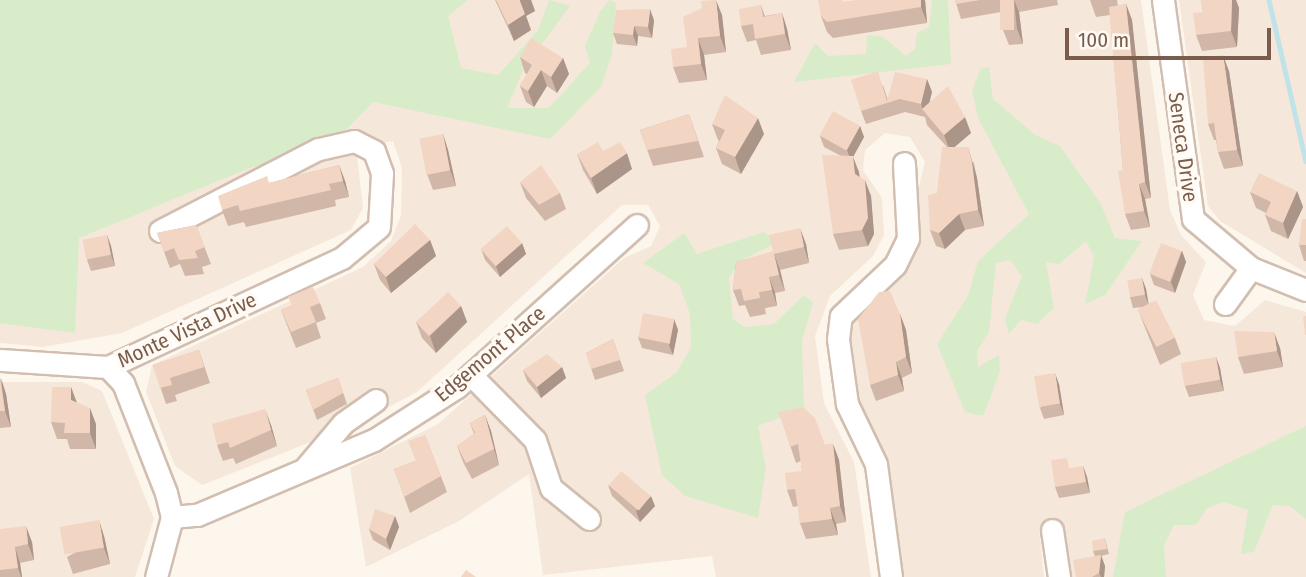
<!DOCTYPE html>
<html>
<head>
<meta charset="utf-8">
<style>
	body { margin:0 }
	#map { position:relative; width:1306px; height:577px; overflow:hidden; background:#fdf6ec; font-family:"Fira Sans Condensed",sans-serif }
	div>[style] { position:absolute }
	.residential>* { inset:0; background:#f5e8da }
	.green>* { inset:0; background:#d8ecc9 }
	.stream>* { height:4.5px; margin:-2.25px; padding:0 2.25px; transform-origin:2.25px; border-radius:2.25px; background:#bfe3e8 }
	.roads { filter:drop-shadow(2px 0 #d1beb0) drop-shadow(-2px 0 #d1beb0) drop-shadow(0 2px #d1beb0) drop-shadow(0 -2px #d1beb0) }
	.minor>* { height:21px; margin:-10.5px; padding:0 10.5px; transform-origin:10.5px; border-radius:10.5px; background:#fff }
	.wall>* { inset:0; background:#d1b7a8 }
	.shaded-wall>* { inset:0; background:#aa9588 }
	.building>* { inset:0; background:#f3d5c3; transform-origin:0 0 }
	span { translate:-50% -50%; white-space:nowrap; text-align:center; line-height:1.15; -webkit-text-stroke:7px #fffaf3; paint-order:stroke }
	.street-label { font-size:21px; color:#7a5c4d }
	.scale { position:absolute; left:1065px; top:28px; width:206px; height:32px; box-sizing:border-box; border:4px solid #7a5c4d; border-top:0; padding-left:9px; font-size:21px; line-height:24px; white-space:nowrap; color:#7a5c4d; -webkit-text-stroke:5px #fffaf3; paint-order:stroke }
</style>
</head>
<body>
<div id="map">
	<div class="residential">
		<i style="clip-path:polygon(0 0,1141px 0,1170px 210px,1181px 235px,1206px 262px,1193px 295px,1204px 320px,1235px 326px,1265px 300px,1306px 312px,1306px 577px,1067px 577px,1059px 527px,1039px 529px,1044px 577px,902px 577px,886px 460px,856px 401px,847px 346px,856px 314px,897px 276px,925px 162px,910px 137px,885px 133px,865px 150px,863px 170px,882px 198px,884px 235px,873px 256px,830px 296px,815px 336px,824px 403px,854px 462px,871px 577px,716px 577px,712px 556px,543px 575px,529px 474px,459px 521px,366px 567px,350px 468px,438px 424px,624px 258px,651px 246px,660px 226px,648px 205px,622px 205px,417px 392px,359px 423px,202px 485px,175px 466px,146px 392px,152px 365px,363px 267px,391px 241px,401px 215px,402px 168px,393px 141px,356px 147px,363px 208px,351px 230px,122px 333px,43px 347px,0 343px)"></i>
		<i style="clip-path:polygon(1179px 0,1306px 0,1306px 273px,1220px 221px,1208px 206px)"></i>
		<i style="clip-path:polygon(0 382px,82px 382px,102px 391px,154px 519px,135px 577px,0 577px)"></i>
	</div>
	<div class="green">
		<i style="clip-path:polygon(0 0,468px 0,448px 16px,461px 68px,498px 75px,538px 30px,549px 0,570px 6px,524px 68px,507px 108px,549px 108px,590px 63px,585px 46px,600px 12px,609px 0,616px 3px,612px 54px,601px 87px,550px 139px,373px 102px,343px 133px,301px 158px,252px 167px,79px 238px,75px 333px,0 323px)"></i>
		<i style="clip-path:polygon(932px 0,948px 0,951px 64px,794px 82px,815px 43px,828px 56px,866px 54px,867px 35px,883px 37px,906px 56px,915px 49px,917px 33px,929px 27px)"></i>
		<i style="clip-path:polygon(989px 67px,993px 99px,1035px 135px,1060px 146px,1101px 204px,1115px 238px,1142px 241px,1105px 295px,1085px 304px,1094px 257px,1086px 241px,1059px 264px,1046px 262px,1054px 308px,1037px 324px,1021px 320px,1009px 334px,1005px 319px,1022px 276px,1010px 260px,996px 263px,989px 332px,977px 351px,978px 367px,999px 355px,1000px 371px,983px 416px,965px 412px,937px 344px,968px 296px,978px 261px,1029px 214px,978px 118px,972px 90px,981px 68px)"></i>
		<i style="clip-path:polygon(764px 232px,778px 242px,746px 258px,729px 277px,733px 319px,745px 327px,774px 324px,804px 295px,813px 302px,802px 341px,804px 409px,758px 426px,766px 468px,758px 518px,685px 496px,662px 475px,645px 395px,677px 372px,691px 347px,690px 314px,679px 284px,643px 263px,684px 233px,697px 254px)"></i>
		<i style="clip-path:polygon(1306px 426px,1306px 519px,1289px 506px,1273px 505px,1254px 552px,1241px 554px,1248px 510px,1223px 502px,1206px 509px,1196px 525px,1174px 525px,1164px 545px,1166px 577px,1113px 577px,1125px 512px)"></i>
	</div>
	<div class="stream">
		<i style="left:1269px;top:0;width:165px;rotate:77.1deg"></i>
	</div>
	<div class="roads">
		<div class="minor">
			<i style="left:1163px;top:0;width:221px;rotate:82.2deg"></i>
			<i style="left:1193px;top:219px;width:76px;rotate:40.2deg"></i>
			<i style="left:1251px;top:268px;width:59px;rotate:21.8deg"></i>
			<i style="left:1225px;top:304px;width:44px;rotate:-54.2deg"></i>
			<i style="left:0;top:360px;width:108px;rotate:3.7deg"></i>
			<i style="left:108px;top:367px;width:258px;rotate:-25deg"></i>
			<i style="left:342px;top:258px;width:48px;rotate:-40deg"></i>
			<i style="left:379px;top:227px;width:54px;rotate:-86.8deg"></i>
			<i style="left:382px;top:173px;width:23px;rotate:-110deg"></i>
			<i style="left:374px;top:151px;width:22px;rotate:-153deg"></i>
			<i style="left:354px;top:141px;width:37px;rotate:167deg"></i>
			<i style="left:318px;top:149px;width:178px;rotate:152.6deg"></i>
			<i style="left:108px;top:367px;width:22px;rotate:47deg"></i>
			<i style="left:123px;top:383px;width:118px;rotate:68.6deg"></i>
			<i style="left:166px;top:493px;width:25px;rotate:76deg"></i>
			<i style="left:172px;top:517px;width:62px;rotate:104.9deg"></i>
			<i style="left:471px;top:375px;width:91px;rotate:45.4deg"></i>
			<i style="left:535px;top:440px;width:51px;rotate:71.6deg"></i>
			<i style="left:551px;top:488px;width:49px;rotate:39.2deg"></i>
			<i style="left:306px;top:467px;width:57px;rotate:-49.9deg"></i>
			<i style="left:343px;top:423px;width:40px;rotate:-34.9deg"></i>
			<i style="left:172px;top:517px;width:25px;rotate:-5deg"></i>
			<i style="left:197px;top:515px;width:192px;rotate:-23deg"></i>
			<i style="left:374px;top:440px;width:98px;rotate:-32.6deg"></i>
			<i style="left:457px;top:387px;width:242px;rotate:-42deg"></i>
			<i style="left:1052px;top:530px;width:48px;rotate:81.5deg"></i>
			<i style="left:891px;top:577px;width:114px;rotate:-97.6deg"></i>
			<i style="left:876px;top:464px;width:67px;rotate:-115.8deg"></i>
			<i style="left:847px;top:404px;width:66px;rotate:-97.9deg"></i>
			<i style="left:838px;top:339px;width:23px;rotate:-83deg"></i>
			<i style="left:841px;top:316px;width:74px;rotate:-43.4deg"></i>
			<i style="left:895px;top:265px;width:30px;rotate:-64deg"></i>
			<i style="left:908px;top:238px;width:75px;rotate:-93.1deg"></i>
		</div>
	</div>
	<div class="wall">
		<i style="clip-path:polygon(495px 0,531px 0,535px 11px,526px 16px,531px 30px,514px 41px)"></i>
		<i style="clip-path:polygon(925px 0,927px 23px,833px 38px,827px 32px,821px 16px,843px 2px)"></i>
		<i style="clip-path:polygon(955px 0,1057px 0,1058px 5px,1019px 12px,1023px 44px,1009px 45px,1003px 30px,1001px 12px,961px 19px)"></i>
		<i style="clip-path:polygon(1090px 0,1117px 0,1118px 6px,1126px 4px,1132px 20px,1151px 198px,1145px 199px,1150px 227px,1131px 230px,1125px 214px,1123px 170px,1110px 15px,1096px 17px)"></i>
		<i style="clip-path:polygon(1201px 0,1236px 0,1239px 8px,1237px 47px,1202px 51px,1196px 35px,1203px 12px)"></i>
		<i style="clip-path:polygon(761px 5px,765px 16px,782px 13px,787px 29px,791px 50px,761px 55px,756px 40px,747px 42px,741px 26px)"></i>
		<i style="clip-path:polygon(722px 15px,726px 52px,704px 55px,707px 80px,679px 83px,673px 67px,687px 47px)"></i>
		<i style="clip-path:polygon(654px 20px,652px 38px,638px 36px,637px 46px,617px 44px,613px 33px)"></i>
		<i style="clip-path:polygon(520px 57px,563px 58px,569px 74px,557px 93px,547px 86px,534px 107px,526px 102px,520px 86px,527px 74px,525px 73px)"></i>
		<i style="clip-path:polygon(1229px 71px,1243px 166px,1224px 169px,1218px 152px,1216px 140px,1214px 140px,1208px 124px)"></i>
		<i style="clip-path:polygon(927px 79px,932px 92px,930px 101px,971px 133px,954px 147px,974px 163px,977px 178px,984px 226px,965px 230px,945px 249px,936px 246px,930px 230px,947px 147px,927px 125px,925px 117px,905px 112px,866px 124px,861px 111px,883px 85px,888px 100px)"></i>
		<i style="clip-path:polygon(689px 114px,704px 157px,653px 166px,640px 130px)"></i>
		<i style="clip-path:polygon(712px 124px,764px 134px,741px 174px,722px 164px,716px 148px,719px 141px,718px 140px)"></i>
		<i style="clip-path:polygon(860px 126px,864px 137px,853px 157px,860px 177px,871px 196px,874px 234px,868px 246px,839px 250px,833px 234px,841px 156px,824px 147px,820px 136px)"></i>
		<i style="clip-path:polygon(443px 134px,448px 150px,456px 186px,433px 190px,427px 174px)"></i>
		<i style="clip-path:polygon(603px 151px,632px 169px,597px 194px,583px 170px,577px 154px)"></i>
		<i style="clip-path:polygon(339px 165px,345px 181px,349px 197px,335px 200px,336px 206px,246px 227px,244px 222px,228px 226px,222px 210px,269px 183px)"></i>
		<i style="clip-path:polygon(520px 182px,560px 193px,566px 209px,545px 221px,526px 198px)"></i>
		<i style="clip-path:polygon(1297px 191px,1303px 207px,1288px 239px,1271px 231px,1265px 215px,1266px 213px,1256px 208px,1250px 192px)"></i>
		<i style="clip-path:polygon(1306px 219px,1306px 261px,1304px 261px,1299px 245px)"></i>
		<i style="clip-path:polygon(196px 225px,211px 264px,202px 267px,204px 274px,185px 276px,180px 264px,170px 268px,157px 233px)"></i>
		<i style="clip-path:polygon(107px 235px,111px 246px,115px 266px,91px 271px,87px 260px)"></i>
		<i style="clip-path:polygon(430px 240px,436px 256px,391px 293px,380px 280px,374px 264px)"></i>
		<i style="clip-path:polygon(522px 243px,526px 254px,500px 277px,485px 260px,481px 249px)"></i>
		<i style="clip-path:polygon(806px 244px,809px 263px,780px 270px,785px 291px,775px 293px,777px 306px,765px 308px,766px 314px,750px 317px,745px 305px,739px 306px,733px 290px,736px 262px)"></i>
		<i style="clip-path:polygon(1182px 251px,1186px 262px,1175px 293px,1154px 285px,1150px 274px)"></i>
		<i style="clip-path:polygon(1142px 278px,1146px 289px,1148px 304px,1175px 338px,1181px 354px,1160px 365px,1138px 310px,1143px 307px,1133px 308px,1130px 297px)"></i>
		<i style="clip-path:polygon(320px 303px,326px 319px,316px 323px,321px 338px,296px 348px,281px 310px,291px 306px)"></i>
		<i style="clip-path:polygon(461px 306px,467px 322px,436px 353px,422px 338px,416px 322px)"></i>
		<i style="clip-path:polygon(900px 314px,906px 330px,912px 373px,902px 378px,904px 391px,876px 401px,870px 385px)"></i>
		<i style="clip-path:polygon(674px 319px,678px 330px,673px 355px,642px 348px,638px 337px)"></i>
		<i style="clip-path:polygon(613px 339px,624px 371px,595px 380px,586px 353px)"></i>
		<i style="clip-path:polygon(1280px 348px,1283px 367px,1244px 374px,1238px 357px)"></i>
		<i style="clip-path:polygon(199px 350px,210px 383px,175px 395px,177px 401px,166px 404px,153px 365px)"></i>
		<i style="clip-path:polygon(1216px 357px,1220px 368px,1224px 391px,1189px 397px,1185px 386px)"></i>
		<i style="clip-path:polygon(562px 367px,566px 378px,541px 398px,527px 381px,523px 370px)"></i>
		<i style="clip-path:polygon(0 378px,6px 394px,11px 427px,0 428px)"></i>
		<i style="clip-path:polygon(338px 378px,347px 404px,317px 420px,306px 390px)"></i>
		<i style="clip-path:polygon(1059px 384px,1064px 415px,1044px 419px,1040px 408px)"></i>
		<i style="clip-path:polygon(71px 387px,76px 402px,96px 424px,96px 449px,70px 449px,67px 439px,57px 439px,51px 422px)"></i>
		<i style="clip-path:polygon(779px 412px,825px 445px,833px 444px,839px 460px,846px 522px,836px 524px,838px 535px,806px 539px,800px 523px,798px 506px,793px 507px,787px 490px,802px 471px,801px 461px,796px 463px)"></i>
		<i style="clip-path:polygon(485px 415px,491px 431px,499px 465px,472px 479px,463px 462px,457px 446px,474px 434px,470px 423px)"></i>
		<i style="clip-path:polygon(271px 425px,277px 446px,236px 464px,233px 458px,223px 461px,217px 445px)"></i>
		<i style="clip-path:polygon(425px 435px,447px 492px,410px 513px,394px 469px,416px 461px)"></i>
		<i style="clip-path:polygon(1083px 466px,1087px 477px,1090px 493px,1059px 498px,1055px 487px)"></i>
		<i style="clip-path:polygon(608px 485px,655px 506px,640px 522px,612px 496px)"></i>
		<i style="clip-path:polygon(395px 516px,399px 527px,390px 550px,373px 540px,369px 529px)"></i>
		<i style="clip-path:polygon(0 529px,32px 542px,34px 560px,20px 563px,22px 577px,0 577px)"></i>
		<i style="clip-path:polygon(104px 536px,110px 564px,73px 574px,67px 557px)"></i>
		<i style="clip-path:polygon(1105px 538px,1109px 554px,1101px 556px,1105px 566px,1104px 577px,1076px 577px,1095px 556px,1093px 551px)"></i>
	</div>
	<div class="shaded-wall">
		<i style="clip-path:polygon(520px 0,531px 0,535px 11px,526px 16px,531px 30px,514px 41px,508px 25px)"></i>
		<i style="clip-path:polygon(716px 0,722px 15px,726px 52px,720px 36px)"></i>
		<i style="clip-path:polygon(921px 0,925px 0,927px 23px,921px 7px)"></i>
		<i style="clip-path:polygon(1014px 0,1019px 12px,1023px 44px,1017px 29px)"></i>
		<i style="clip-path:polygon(1232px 0,1236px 0,1239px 8px,1237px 47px,1231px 31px)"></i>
		<i style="clip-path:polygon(1126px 4px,1132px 20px,1151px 198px,1145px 182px)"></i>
		<i style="clip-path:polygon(650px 9px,654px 20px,652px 38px,648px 27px)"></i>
		<i style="clip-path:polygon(782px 13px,787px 29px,791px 50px,785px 34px)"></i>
		<i style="clip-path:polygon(634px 26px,638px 36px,637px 46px,633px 35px)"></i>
		<i style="clip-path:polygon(698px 38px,704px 55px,707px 80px,701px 64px)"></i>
		<i style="clip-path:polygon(1223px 55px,1229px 71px,1243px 166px,1237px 150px)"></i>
		<i style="clip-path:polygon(563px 58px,569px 74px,557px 93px,551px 77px)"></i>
		<i style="clip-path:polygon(541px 70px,547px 86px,534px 107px,528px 91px)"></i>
		<i style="clip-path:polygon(927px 79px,932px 92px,926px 114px,923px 110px,921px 104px)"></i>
		<i style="clip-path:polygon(965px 117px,971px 133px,950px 151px,944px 135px)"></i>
		<i style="clip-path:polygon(758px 118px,764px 134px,741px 174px,735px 157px)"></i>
		<i style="clip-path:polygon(860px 126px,864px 137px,853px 157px,859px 172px,861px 190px,847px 150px)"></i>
		<i style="clip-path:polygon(443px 134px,448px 150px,456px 186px,450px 170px)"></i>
		<i style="clip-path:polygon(968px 147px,977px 178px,984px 226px,978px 210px)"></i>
		<i style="clip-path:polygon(627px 153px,632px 169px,597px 194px,591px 178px)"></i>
		<i style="clip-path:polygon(339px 165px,345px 181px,349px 197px,343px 181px)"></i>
		<i style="clip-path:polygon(865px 180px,871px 196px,874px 234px,868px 246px,862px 230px)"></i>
		<i style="clip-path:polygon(1139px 184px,1145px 199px,1150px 227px,1144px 211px)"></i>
		<i style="clip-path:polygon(1297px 191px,1303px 207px,1288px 239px,1283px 223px)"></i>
		<i style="clip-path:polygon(959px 214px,965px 230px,945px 249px,939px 233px)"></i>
		<i style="clip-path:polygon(800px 228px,806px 244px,809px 263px,804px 247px)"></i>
		<i style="clip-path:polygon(107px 235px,111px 246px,115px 266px,111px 255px)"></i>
		<i style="clip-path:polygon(430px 240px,436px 256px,391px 293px,386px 277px)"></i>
		<i style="clip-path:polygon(522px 243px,526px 254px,500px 277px,496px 266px)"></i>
		<i style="clip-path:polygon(1182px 251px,1186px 262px,1175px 293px,1171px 282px)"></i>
		<i style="clip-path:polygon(774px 254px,780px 270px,785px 291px,779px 275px)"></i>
		<i style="clip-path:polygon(769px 277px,775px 293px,777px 306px,772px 290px)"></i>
		<i style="clip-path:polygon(1142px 278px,1146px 289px,1149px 306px,1145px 295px)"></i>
		<i style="clip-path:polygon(461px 306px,467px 322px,436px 353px,430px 336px)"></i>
		<i style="clip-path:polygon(900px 314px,906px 330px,912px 373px,906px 357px)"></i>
		<i style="clip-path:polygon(674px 319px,678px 330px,673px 355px,669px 345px)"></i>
		<i style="clip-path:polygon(1274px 332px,1280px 348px,1283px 367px,1277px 351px)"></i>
		<i style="clip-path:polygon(1216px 357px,1220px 368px,1224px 391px,1220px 380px)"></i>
		<i style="clip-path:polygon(896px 362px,902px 378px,904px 391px,898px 375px)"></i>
		<i style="clip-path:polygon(562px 367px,566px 378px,541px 398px,537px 387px)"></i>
		<i style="clip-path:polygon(1055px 373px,1059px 384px,1064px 415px,1060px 404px)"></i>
		<i style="clip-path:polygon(1px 378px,6px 394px,11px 427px,5px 411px)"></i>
		<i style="clip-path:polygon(71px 387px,77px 403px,71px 400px)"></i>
		<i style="clip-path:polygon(90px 408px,96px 424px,96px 449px,90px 433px)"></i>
		<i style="clip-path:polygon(265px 409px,271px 425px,277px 446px,271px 430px)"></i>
		<i style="clip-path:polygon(485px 415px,491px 431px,499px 465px,494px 449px)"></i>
		<i style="clip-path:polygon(833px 444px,839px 460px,846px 522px,840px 506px)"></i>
		<i style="clip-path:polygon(1083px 466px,1087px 477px,1090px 493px,1086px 482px)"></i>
		<i style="clip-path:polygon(651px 496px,655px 506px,640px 522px,636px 511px)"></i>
		<i style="clip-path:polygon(830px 508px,836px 524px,838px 535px,832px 519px)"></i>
		<i style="clip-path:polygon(395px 516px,399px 527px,390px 550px,386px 539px)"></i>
		<i style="clip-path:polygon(99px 520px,104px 536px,110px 564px,104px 548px)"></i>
		<i style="clip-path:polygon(26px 526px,32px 542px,34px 560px,28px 544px)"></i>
		<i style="clip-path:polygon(15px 547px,20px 563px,22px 577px,21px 577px,18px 568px)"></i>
		<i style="clip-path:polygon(1101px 555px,1105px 566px,1104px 577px,1101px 577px,1099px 573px)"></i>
	</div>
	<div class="building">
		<i style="clip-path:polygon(496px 0,520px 0,520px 1px,525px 14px,508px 25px)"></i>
		<i style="clip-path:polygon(716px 0,720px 36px,698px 38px,701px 64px,673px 67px,671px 49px,687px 47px,683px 17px,702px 8px,701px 1px)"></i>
		<i style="clip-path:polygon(818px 0,842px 0,843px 2px,856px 0,921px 0,921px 7px,827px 22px,821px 16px)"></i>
		<i style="clip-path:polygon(955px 0,980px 0,956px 4px)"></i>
		<i style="left:1000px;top:0;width:14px;height:30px"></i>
		<i style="clip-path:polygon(1201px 0,1232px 0,1231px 31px,1196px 35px,1193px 13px,1203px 12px)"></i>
		<i style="clip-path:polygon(1126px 4px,1145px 182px,1139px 184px,1144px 211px,1125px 214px,1118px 171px,1123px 170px,1109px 7px)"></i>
		<i style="clip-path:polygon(761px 5px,763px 17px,782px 13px,785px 34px,755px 39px,753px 24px,741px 26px,739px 9px)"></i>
		<i style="clip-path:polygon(650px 9px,648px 27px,634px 26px,633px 35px,613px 33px,616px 10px)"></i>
		<i style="clip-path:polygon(531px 38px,563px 58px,551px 77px,541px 70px,528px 91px,520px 86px,532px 65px,520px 57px)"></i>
		<i style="clip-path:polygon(1223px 55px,1237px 150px,1218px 152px,1214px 123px,1208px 124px,1203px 58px)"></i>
		<i style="clip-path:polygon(878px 71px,887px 101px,895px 72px,927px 79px,921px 104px,900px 99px,861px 111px,851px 80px)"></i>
		<i style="clip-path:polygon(948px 86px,965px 117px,944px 135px,922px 109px)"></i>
		<i style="clip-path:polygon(725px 95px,758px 118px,735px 157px,716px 148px,725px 130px,712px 124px)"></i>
		<i style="left:833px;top:111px;width:31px;height:28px;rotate:29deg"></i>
		<i style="clip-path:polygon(689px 114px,698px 141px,647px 150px,640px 130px)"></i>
		<i style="left:443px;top:134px;width:37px;height:24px;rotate:79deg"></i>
		<i style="clip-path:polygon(598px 142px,603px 151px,620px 142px,627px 153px,591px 178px,577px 154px)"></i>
		<i style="clip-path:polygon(942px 147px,968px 147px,972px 162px,978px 210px,959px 214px,939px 233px,930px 230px,928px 195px,937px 193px)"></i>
		<i style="clip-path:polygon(822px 155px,853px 156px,855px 174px,865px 180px,868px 218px,862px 230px,833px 234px)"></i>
		<i style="clip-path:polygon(339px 165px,343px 181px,329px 184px,331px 190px,240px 211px,238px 205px,222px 210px,218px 196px,267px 176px,269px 183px)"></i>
		<i style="clip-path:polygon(541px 165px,560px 193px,539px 205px,520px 182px)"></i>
		<i style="clip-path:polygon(1259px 173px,1297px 191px,1283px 223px,1265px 215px,1271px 202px,1250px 192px)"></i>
		<i style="clip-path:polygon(1302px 219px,1306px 219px,1306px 245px,1299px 245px)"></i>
		<i style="clip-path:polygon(415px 224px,430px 240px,386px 277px,374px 264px)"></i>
		<i style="clip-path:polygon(196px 225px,205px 247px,195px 251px,198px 258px,179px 260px,174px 248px,164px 252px,157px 233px)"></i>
		<i style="left:507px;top:226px;width:23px;height:35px;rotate:49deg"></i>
		<i style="clip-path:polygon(800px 228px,804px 247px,774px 254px,779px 275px,769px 277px,772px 290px,759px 292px,760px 298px,744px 301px,741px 289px,733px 290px,736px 262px,773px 251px,769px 235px)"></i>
		<i style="left:107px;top:235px;width:20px;height:25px;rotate:79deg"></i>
		<i style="left:1161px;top:243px;width:22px;height:33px;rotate:21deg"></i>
		<i style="left:1142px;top:278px;width:17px;height:15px;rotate:80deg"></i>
		<i style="clip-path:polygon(313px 287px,320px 303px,310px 307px,316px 322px,291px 332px,281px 310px,292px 306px,288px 297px)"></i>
		<i style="clip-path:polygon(890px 291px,900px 314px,906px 357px,896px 362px,898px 375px,870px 385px,858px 319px,879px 292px)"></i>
		<i style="left:448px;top:292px;width:19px;height:44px;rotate:47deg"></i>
		<i style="left:1156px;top:300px;width:42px;height:21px;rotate:63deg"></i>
		<i style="left:643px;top:313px;width:32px;height:25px;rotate:11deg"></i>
		<i style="clip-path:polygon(1303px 316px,1306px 316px,1306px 335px,1305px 335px)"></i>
		<i style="clip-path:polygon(1234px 331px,1274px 332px,1277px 351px,1238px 357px)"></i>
		<i style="clip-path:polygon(613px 339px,620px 360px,591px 369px,586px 353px)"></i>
		<i style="clip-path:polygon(199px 350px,204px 367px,170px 378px,172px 385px,160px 388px,153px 365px)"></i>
		<i style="clip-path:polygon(547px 354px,562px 367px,537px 387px,523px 370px)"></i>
		<i style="left:1216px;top:357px;width:23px;height:36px;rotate:80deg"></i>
		<i style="left:1055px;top:373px;width:31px;height:21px;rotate:81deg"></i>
		<i style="clip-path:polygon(0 378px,5px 411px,0 411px)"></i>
		<i style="clip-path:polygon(338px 378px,343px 393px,313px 410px,306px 390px)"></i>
		<i style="clip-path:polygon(52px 387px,71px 387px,71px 400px,90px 408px,90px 433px,64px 433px,65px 423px,51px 422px)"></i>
		<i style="clip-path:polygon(803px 407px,815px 418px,825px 445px,833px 444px,840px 506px,830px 508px,832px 519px,800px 523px,795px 489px,787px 490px,785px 473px,802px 471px,798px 444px,790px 447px,779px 412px)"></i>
		<i style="clip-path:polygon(265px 409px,271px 430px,230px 448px,228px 442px,217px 445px,212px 424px)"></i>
		<i style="clip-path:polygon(485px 415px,494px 449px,466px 463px,457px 446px,475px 433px,470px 423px)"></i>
		<i style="clip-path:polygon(425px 435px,441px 476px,404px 497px,394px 469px,416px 461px,408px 441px)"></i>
		<i style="clip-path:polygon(1067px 458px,1069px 468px,1083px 466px,1086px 482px,1055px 487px,1051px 460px)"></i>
		<i style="left:621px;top:471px;width:39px;height:19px;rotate:40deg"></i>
		<i style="clip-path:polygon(375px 509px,395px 516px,386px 539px,369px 529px)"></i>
		<i style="left:99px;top:520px;width:28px;height:40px;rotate:80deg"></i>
		<i style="clip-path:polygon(26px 526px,28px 544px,15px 547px,18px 568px,0 570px,0 529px)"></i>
		<i style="clip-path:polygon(1105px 538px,1107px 549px,1093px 551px,1092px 541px)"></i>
		<i style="clip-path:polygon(1101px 555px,1099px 573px,1092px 577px,1076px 577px,1073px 560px)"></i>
		<i style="clip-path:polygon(466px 570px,476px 577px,461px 577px)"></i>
	</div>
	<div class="street-label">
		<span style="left:1183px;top:147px;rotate:82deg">Seneca Drive</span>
		<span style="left:187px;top:330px;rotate:-25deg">Monte Vista Drive</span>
		<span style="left:490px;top:354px;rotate:-40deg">Edgemont Place</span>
	</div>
	<div class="scale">100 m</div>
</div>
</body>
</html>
